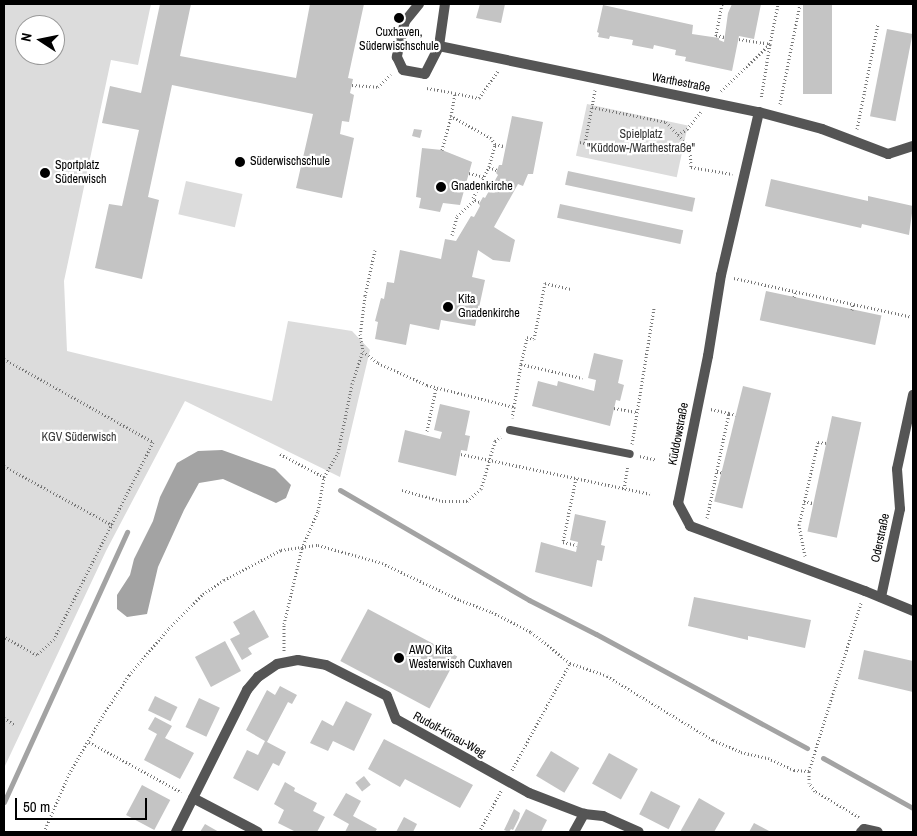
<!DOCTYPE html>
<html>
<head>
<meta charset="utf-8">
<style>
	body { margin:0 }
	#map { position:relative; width:917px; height:836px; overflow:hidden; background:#fff; font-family:"Archivo Narrow",sans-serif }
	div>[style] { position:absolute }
	.green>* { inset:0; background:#dcdcdc; transform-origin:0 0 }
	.water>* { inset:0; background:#a3a3a3 }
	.stream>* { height:5px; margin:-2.5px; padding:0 2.5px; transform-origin:2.5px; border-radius:2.5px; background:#a3a3a3 }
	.building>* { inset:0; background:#c4c4c4; transform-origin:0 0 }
	.path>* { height:3px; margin-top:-1.5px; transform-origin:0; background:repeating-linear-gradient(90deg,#777 0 1px,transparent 0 3.5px) }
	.service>* { height:8px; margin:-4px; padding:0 4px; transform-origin:4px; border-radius:4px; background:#555 }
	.minor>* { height:10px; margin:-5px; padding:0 5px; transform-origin:5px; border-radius:5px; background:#555 }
	.dots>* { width:14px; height:14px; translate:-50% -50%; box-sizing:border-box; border:2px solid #fff; border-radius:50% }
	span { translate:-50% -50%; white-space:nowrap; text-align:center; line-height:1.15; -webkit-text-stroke:4.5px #fff; paint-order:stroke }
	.poi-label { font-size:12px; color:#000 }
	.left { translate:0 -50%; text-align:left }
	.street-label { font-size:12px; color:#000 }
	.park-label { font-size:12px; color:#333 }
	.frame { position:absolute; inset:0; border:5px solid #000; pointer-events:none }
	.north { position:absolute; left:15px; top:15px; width:50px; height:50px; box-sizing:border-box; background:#fff; border:1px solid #999; border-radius:50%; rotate:281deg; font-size:14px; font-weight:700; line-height:20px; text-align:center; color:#000 }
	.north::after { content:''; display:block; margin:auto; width:18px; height:22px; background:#000; clip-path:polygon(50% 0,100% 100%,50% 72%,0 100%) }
	.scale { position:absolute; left:15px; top:798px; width:132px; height:22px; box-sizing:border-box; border:2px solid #000; border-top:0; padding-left:6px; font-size:15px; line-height:18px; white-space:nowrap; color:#000; -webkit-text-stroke:4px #fff; paint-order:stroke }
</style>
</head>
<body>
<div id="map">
	<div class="green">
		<i style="clip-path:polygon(evenodd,4px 4px,151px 4px,138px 65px,111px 60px,64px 281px,67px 351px,272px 401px,288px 321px,352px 331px,370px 350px,340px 477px,185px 401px,106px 551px,4px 768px,4px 4px,25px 25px,55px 25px,55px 55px,25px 55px,25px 25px)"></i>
		<i style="left:587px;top:104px;width:103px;height:53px;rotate:12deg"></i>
		<i style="left:186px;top:181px;width:58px;height:34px;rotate:13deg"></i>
	</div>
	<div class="water">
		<i style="clip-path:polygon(222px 450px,275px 469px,291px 485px,286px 498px,276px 503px,223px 479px,199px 483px,184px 510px,158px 567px,147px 614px,127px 617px,117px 609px,117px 595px,130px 575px,134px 559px,153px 521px,160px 497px,177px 463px,198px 451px)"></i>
	</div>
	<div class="stream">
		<i style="left:340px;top:490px;width:219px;rotate:30.2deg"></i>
		<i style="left:529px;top:600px;width:75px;rotate:26.9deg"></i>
		<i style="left:596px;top:634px;width:240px;rotate:28.4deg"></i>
		<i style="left:823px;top:758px;width:103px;rotate:29.1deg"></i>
		<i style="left:4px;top:802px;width:297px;rotate:-65.5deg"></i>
	</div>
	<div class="building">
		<i style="clip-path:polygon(160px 4px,191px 4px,180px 56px,296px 78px,310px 4px,364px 4px,348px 78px,353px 79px,350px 93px,354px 95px,349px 122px,342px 121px,340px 134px,354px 138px,342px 198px,296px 188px,313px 114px,172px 85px,148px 197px,159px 200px,142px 279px,95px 268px,109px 204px,122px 206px,139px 130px,102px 123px,110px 86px,141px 93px)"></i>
		<i style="clip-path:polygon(480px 4px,505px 4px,501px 23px,476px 18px)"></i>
		<i style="clip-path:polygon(732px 4px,761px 4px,754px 39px,739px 36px,732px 71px,685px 61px,686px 57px,675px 55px,676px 50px,654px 45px,653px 49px,632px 45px,633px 40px,610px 36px,609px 39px,598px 37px,599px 33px,597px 32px,603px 5px,693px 25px,692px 34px,719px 38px,719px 40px,724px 42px,728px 13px)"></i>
		<i style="left:803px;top:4px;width:29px;height:90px"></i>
		<i style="left:887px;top:29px;width:26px;height:89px;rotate:11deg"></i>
		<i style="clip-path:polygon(512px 116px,543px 122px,533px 174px,528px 174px,523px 186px,518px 184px,494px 227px,515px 240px,510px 262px,493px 260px,478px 250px,472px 277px,485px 280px,475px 326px,441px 320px,439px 330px,410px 324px,406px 345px,375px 339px,378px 322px,375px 321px,381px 298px,384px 299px,387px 282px,394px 283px,400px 250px,441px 259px,445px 239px,456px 241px,471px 216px,474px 217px,480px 206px,479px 204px,483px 197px,485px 198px,498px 175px,496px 173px,499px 165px,502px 165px)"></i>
		<i style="clip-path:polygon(414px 129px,422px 130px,420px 138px,412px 136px)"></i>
		<i style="clip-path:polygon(422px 148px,442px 150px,472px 162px,460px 205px,443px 203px,440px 212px,419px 208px,421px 198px,416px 197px)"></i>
		<i style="left:568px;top:171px;width:130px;height:14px;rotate:12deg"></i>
		<i style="clip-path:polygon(771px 179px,868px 201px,868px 196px,913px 206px,909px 235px,862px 224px,861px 228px,765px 206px)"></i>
		<i style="left:560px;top:204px;width:126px;height:14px;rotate:12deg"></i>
		<i style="left:766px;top:291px;width:118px;height:30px;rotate:12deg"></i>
		<i style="clip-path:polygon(594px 353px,623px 360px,618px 383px,624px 385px,620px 401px,616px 400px,610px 426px,532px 406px,538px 381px,557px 386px,558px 381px,594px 391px,596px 380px,588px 378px)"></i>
		<i style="left:743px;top:386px;width:29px;height:119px;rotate:14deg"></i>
		<i style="clip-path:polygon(440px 404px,470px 411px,465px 435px,470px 436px,467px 451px,461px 450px,456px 476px,398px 462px,405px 430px,440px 439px,442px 432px,434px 430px)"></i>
		<i style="left:832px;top:416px;width:30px;height:118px;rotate:12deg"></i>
		<i style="clip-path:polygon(575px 514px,606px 521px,601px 545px,605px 546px,602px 561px,597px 560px,592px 587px,535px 572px,541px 542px,576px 552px,578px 542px,570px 540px)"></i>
		<i style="clip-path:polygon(694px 597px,811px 620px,805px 648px,748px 636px,748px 640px,688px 626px)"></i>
		<i style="left:368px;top:609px;width:101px;height:59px;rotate:28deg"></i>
		<i style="clip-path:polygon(254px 610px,269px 637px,248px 648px,252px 654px,242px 660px,230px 639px,240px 634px,233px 622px)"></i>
		<i style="left:225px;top:641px;width:34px;height:34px;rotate:62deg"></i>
		<i style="clip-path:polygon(864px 650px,913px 661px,913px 692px,858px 679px)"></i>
		<i style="clip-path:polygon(280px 686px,297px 695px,292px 704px,288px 702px,267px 742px,286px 752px,279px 766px,273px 763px,258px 791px,233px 778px,247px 750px,258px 755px,265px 741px,246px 730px,267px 690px,275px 695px)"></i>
		<i style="left:155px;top:696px;width:25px;height:16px;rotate:26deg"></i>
		<i style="left:199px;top:698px;width:23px;height:32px;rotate:25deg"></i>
		<i style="clip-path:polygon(346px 701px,372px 714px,354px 751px,333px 741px,328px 751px,310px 743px,322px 720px,333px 726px)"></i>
		<i style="clip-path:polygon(155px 717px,172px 726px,165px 738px,194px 753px,180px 779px,144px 760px,157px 734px,148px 729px)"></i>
		<i style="clip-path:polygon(384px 739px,473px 785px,460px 808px,405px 779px,400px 787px,368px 769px)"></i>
		<i style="left:551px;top:751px;width:33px;height:29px;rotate:31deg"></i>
		<i style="left:609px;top:753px;width:33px;height:35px;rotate:29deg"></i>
		<i style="left:364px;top:776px;width:11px;height:11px;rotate:52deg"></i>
		<i style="clip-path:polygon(285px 782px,295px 788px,294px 791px,317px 803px,313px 811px,325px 817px,317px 832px,296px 832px,278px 823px,284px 810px,274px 804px)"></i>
		<i style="left:142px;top:785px;width:32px;height:34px;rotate:28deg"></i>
		<i style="left:651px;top:791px;width:33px;height:26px;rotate:27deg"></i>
		<i style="clip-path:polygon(346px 793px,361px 801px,353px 816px,377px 829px,375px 832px,345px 832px,349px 824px,333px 815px)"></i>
		<i style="clip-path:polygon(699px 798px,725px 813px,714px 832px,680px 832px)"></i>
		<i style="clip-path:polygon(514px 809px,520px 813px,519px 818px,513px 830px,511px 829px,509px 832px,504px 830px)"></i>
		<i style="clip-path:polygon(526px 809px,547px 820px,541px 832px,514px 832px)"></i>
		<i style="clip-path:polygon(404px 817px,417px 824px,413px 832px,396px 832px)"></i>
		<i style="clip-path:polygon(754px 823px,771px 832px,749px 832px)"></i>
		<i style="clip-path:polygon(205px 824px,219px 832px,200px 832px)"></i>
	</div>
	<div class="path">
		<i style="left:722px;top:4px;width:32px;rotate:101deg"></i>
		<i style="left:716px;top:35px;width:9px;rotate:13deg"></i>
		<i style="left:739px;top:39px;width:31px;rotate:9deg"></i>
		<i style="left:770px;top:44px;width:56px;rotate:99.3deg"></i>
		<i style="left:352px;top:85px;width:26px;rotate:4deg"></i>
		<i style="left:378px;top:87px;width:18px;rotate:-45deg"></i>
		<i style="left:427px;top:88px;width:28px;rotate:10deg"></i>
		<i style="left:595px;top:90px;width:17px;rotate:100deg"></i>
		<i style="left:592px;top:107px;width:76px;rotate:11.5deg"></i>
		<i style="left:666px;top:122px;width:35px;rotate:47deg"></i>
		<i style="left:690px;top:148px;width:19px;rotate:87deg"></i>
		<i style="left:691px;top:167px;width:42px;rotate:9.7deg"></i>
		<i style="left:721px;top:91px;width:68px;rotate:-43.8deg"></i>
		<i style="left:770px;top:44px;width:41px;rotate:-78.7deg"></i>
		<i style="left:780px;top:104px;width:102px;rotate:-78.7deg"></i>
		<i style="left:857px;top:129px;width:107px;rotate:-78.7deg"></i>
		<i style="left:678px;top:135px;width:11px;rotate:-34deg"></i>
		<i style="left:687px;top:129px;width:22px;rotate:-51deg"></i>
		<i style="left:580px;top:142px;width:5px;rotate:11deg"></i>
		<i style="left:585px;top:143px;width:37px;rotate:-79deg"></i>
		<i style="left:495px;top:144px;width:9px;rotate:13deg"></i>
		<i style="left:442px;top:150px;width:35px;rotate:-75deg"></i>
		<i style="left:489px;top:167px;width:9px;rotate:21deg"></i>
		<i style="left:469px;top:173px;width:16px;rotate:14deg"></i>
		<i style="left:475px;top:200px;width:5px;rotate:22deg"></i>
		<i style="left:452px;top:235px;width:20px;rotate:-75deg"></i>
		<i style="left:457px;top:216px;width:24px;rotate:-42deg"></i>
		<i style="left:475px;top:200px;width:3px;rotate:-135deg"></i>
		<i style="left:473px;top:198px;width:35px;rotate:-63deg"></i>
		<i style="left:489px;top:167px;width:24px;rotate:-75deg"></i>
		<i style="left:495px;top:144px;width:7px;rotate:-124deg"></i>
		<i style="left:491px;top:138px;width:46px;rotate:-151.2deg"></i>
		<i style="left:451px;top:116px;width:23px;rotate:-80deg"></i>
		<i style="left:455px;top:93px;width:25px;rotate:12deg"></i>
		<i style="left:479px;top:98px;width:33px;rotate:-55deg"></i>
		<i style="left:375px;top:250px;width:47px;rotate:102.3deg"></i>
		<i style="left:365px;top:296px;width:38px;rotate:97deg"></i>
		<i style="left:360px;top:334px;width:17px;rotate:80deg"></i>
		<i style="left:363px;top:351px;width:19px;rotate:39deg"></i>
		<i style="left:378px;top:363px;width:54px;rotate:24.2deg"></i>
		<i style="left:427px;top:385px;width:90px;rotate:14.2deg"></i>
		<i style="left:514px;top:407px;width:11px;rotate:100deg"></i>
		<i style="left:734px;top:278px;width:183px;rotate:12.3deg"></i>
		<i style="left:794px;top:297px;width:6px;rotate:-72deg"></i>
		<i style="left:852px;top:310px;width:6px;rotate:-81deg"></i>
		<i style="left:4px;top:359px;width:171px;rotate:29.1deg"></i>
		<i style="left:153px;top:442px;width:220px;rotate:116.7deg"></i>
		<i style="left:54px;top:639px;width:23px;rotate:137deg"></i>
		<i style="left:37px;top:655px;width:38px;rotate:-151deg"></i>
		<i style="left:521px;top:364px;width:28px;rotate:-77deg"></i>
		<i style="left:527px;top:337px;width:7px;rotate:16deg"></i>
		<i style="left:534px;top:339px;width:57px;rotate:-78.9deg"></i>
		<i style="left:545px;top:283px;width:26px;rotate:13deg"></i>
		<i style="left:514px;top:407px;width:44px;rotate:-80.8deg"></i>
		<i style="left:521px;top:364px;width:63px;rotate:12.9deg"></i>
		<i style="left:614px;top:408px;width:23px;rotate:10deg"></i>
		<i style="left:729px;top:413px;width:7px;rotate:16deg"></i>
		<i style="left:427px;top:431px;width:44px;rotate:-78.2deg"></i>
		<i style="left:632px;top:444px;width:138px;rotate:-80.8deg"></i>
		<i style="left:280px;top:454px;width:50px;rotate:27.6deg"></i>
		<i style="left:324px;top:477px;width:28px;rotate:-60deg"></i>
		<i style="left:338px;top:453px;width:70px;rotate:-78.5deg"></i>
		<i style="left:352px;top:384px;width:35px;rotate:-72deg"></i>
		<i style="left:461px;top:454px;width:193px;rotate:11.9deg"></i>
		<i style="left:640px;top:456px;width:17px;rotate:13deg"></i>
		<i style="left:4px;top:466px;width:123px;rotate:28.6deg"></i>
		<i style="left:717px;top:471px;width:6px;rotate:18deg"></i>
		<i style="left:576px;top:478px;width:65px;rotate:101.5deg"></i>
		<i style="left:563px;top:542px;width:14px;rotate:12deg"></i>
		<i style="left:624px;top:489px;width:24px;rotate:-81deg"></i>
		<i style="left:402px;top:490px;width:41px;rotate:15.4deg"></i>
		<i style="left:442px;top:501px;width:25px"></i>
		<i style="left:467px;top:501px;width:18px;rotate:-41deg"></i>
		<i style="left:481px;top:489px;width:50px;rotate:-73.7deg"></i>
		<i style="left:495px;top:441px;width:7px;rotate:-34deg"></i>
		<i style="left:804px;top:501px;width:9px;rotate:13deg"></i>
		<i style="left:707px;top:518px;width:107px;rotate:-78.2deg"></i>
		<i style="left:729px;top:413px;width:19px;rotate:-168deg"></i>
		<i style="left:805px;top:556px;width:32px;rotate:-101deg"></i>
		<i style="left:799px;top:525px;width:85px;rotate:-77.1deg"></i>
		<i style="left:818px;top:442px;width:8px;rotate:7deg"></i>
		<i style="left:284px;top:651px;width:27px;rotate:-90deg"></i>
		<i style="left:284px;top:624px;width:78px;rotate:-76.7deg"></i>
		<i style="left:302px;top:548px;width:40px;rotate:-66.6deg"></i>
		<i style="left:318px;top:511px;width:35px;rotate:-80deg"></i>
		<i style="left:4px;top:718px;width:12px;rotate:31deg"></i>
		<i style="left:89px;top:742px;width:105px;rotate:28.5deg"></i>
		<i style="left:512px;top:770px;width:122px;rotate:-61.5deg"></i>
		<i style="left:859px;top:817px;width:51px;rotate:-149.4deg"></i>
		<i style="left:815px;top:791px;width:10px;rotate:-127deg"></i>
		<i style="left:809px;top:783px;width:12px;rotate:-90deg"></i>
		<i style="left:809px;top:771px;width:176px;rotate:-72.8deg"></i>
		<i style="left:44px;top:832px;width:63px;rotate:-66.7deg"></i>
		<i style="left:69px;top:774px;width:62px;rotate:-60.1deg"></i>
		<i style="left:100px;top:720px;width:54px;rotate:-57.2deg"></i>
		<i style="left:129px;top:675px;width:62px;rotate:-49.6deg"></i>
		<i style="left:169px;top:628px;width:48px;rotate:-45deg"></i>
		<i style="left:203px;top:594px;width:25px;rotate:-34deg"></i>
		<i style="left:224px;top:580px;width:64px;rotate:-27.8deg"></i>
		<i style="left:281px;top:550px;width:37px;rotate:-8deg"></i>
		<i style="left:318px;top:545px;width:66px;rotate:15.7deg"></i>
		<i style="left:382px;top:563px;width:86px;rotate:25.4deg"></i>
		<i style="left:460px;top:600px;width:34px;rotate:21deg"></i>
		<i style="left:492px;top:612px;width:44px;rotate:27.1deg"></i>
		<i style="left:531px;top:632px;width:50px;rotate:38.5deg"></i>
		<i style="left:570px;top:663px;width:39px;rotate:19deg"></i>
		<i style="left:607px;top:676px;width:124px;rotate:31.1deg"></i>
		<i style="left:713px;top:740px;width:30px;rotate:23deg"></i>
		<i style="left:741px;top:752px;width:28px;rotate:13deg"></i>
		<i style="left:768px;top:758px;width:29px;rotate:25deg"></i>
		<i style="left:794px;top:770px;width:15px;rotate:4deg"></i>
		<i style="left:479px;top:832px;width:47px;rotate:-61.8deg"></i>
	</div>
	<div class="service">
		<i style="left:510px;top:430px;width:122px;rotate:11.3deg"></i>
	</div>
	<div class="minor">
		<i style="left:419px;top:4px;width:22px;rotate:129deg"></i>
		<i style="left:405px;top:21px;width:37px;rotate:103deg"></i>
		<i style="left:397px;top:57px;width:14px;rotate:65deg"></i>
		<i style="left:403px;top:70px;width:22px;rotate:10deg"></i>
		<i style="left:425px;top:74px;width:31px;rotate:-63deg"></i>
		<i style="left:439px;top:46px;width:42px;rotate:-81.9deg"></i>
		<i style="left:439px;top:46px;width:327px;rotate:11.7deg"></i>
		<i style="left:759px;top:112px;width:65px;rotate:15.1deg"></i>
		<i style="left:822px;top:129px;width:71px;rotate:20.7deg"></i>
		<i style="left:888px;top:154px;width:26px;rotate:-18deg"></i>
		<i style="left:759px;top:112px;width:167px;rotate:103.1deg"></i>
		<i style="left:721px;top:275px;width:82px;rotate:99.1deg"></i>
		<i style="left:708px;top:356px;width:150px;rotate:101.5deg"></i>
		<i style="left:678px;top:503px;width:26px;rotate:62deg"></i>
		<i style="left:690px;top:526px;width:187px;rotate:20.4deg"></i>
		<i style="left:865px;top:591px;width:52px;rotate:22.6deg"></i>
		<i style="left:881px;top:597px;width:90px;rotate:-77.8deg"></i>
		<i style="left:900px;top:509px;width:40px;rotate:-94.3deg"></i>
		<i style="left:897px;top:469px;width:76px;rotate:-77.8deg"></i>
		<i style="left:193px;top:798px;width:73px;rotate:27.6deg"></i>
		<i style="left:176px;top:832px;width:159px;rotate:-63.4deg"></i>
		<i style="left:247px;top:690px;width:17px;rotate:-50deg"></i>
		<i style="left:258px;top:677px;width:23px;rotate:-34deg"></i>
		<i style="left:277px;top:664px;width:21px;rotate:-11deg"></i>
		<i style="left:298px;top:660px;width:28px;rotate:10deg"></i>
		<i style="left:326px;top:665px;width:68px;rotate:26.9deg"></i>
		<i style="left:387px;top:696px;width:25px;rotate:69deg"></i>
		<i style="left:396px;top:719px;width:152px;rotate:29.1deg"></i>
		<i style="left:529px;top:793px;width:59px;rotate:20.9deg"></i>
		<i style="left:584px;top:814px;width:19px;rotate:6deg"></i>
		<i style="left:603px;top:816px;width:39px;rotate:24deg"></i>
		<i style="left:574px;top:832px;width:21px;rotate:-61deg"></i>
		<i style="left:861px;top:832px;width:4px;rotate:-45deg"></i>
		<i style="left:864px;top:829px;width:14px;rotate:12deg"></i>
	</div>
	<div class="dots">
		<i style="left:399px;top:18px;background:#000"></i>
		<i style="left:240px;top:162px;background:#000"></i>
		<i style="left:45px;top:173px;background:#000"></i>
		<i style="left:441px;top:187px;background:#000"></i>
		<i style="left:448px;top:307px;background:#000"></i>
		<i style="left:399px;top:658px;background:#000"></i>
	</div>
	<div class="poi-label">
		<span style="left:399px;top:40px">Cuxhaven,<br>Süderwischschule</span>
		<span class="left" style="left:250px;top:162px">Süderwischschule</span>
		<span class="left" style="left:55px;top:173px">Sportplatz<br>Süderwisch</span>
		<span class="left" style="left:451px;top:187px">Gnadenkirche</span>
		<span class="left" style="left:458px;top:307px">Kita<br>Gnadenkirche</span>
		<span class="left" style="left:409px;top:658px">AWO Kita<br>Westerwisch Cuxhaven</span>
	</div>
	<div class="street-label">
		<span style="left:681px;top:83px;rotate:11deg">Warthestraße</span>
		<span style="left:679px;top:434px;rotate:-79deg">Küddowstraße</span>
		<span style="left:881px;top:538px;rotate:-78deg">Oderstraße</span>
		<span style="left:449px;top:735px;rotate:29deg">Rudolf-Kinau-Weg</span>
	</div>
	<div class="park-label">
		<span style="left:641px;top:142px">Spielplatz<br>"Küddow-/Warthestraße"</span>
		<span style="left:79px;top:438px">KGV Süderwisch</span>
	</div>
	<div class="frame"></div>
	<div class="north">N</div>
	<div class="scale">50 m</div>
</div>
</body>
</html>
